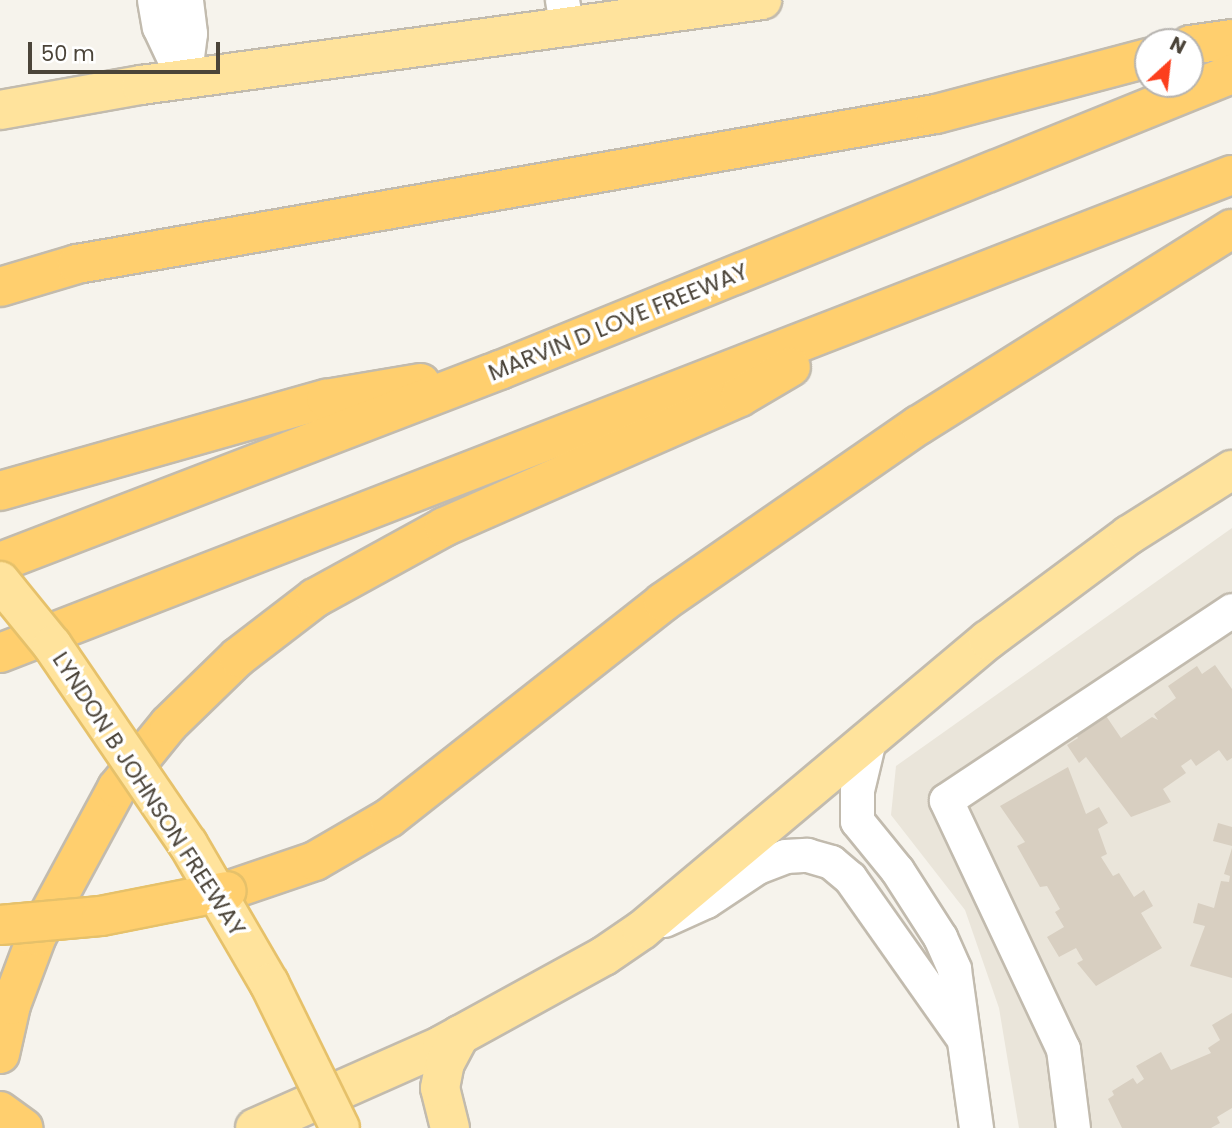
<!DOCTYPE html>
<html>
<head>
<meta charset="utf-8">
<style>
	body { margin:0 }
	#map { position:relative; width:1232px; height:1128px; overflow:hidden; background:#f6f3ec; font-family:Poppins,sans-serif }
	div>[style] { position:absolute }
	.residential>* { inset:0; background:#eae5da }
	.building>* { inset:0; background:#d8cfc1 }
	.roads { filter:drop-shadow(2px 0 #c2bbae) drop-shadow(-2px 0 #c2bbae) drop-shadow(0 2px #c2bbae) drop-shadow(0 -2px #c2bbae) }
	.minor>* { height:33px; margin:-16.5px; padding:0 16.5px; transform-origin:16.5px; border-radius:16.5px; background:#fff }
	.major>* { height:38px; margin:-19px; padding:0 19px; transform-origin:19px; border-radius:19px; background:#ffe39c }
	.highway>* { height:38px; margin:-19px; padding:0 19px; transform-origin:19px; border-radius:19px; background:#ffcf6e }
	.bridges { filter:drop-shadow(2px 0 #e6c16a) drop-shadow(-2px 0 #e6c16a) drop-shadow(0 2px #e6c16a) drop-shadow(0 -2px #e6c16a) }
	.major-bridge>* { height:38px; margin:-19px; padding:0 19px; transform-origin:19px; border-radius:19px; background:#ffe39c }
	.highway-bridge>* { height:38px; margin:-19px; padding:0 19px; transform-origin:19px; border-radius:19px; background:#ffcf6e }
	span { translate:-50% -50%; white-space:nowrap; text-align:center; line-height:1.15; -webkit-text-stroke:7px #fff; paint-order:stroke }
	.street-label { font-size:23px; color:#4b4439 }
	.north { position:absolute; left:1134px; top:28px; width:70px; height:70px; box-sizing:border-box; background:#fff; border:2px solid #b7b4b0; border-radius:50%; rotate:27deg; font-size:19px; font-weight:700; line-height:28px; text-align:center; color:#4b4439 }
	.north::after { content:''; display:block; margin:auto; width:24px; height:32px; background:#fc3f1d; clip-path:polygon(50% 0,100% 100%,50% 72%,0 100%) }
	.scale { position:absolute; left:28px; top:42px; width:192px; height:32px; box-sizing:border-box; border:4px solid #4b4439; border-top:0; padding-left:9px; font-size:21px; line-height:24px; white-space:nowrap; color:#4b4439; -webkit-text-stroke:5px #fff; paint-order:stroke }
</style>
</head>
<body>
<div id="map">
	<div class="residential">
		<i style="clip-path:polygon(1232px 528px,1232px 1128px,1019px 1128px,999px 1008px,965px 910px,891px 815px,896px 766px)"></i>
	</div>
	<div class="building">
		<i style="clip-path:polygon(1215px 665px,1232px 689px,1232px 758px,1227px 761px,1219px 750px,1196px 766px,1191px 759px,1181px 766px,1186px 773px,1163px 789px,1171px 802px,1131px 817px,1086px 757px,1079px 763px,1067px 745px,1078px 738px,1070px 727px,1100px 707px,1121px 738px,1152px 717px,1158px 720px,1154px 714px,1176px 698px,1168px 686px,1197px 666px,1202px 674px)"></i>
		<i style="clip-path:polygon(1068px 767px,1086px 814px,1099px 807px,1108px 823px,1098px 829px,1107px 854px,1101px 857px,1113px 876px,1119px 873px,1134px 897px,1144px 890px,1153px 906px,1141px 913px,1162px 948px,1096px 986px,1077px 963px,1083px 960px,1076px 948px,1059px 957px,1047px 937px,1064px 927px,1055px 912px,1060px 909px,1047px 886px,1040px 887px,1017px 846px,1025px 842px,1000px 806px)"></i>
		<i style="clip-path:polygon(1218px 823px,1232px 827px,1232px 846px,1213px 841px)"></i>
		<i style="clip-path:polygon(1232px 848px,1232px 978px,1190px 966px,1205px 926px,1193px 923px,1198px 903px,1214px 908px,1221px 881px,1229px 882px,1230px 876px,1224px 874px)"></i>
		<i style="clip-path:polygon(1232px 1013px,1232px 1108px,1217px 1117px,1220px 1123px,1211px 1128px,1122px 1128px,1108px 1099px,1114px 1095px,1112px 1091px,1133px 1078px,1137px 1084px,1144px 1079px,1136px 1066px,1161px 1052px,1171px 1070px,1211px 1053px,1208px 1048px,1220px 1040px,1212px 1025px)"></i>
	</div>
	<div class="roads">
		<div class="minor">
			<i style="left:154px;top:0;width:27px;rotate:80deg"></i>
			<i style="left:159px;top:27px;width:59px;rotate:64.7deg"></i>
			<i style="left:562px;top:0;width:29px;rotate:80deg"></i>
			<i style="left:184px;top:80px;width:47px;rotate:-82.7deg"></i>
			<i style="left:190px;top:33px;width:33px;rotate:-97deg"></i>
			<i style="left:869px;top:740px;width:51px;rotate:103.5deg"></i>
			<i style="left:857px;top:790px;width:31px;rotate:90deg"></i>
			<i style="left:857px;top:821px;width:63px;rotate:50.8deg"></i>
			<i style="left:897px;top:870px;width:80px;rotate:57.3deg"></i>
			<i style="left:940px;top:937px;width:35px;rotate:66deg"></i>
			<i style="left:954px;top:969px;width:161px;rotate:82.1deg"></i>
			<i style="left:664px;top:920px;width:46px;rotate:-24.3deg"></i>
			<i style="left:706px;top:901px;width:61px;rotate:-33.7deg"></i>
			<i style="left:757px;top:867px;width:30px;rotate:-21deg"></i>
			<i style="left:785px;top:856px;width:22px;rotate:-3deg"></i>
			<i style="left:807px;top:855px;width:25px;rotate:16deg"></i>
			<i style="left:831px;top:862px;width:25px;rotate:40deg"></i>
			<i style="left:850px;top:878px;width:191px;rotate:54.8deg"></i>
			<i style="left:1073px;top:1128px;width:80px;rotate:-97.2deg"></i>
			<i style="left:1063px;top:1049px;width:275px;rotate:-115.2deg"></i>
			<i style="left:946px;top:800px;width:343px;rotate:-33.6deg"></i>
		</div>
		<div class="major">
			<i style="left:0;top:110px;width:143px;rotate:-10.1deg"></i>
			<i style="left:141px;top:85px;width:627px;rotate:-7.79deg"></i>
			<i style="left:255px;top:1128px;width:205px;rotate:-23.9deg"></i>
			<i style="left:442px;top:1045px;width:185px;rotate:-28.8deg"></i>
			<i style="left:604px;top:956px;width:46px;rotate:-34.4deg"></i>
			<i style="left:642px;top:930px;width:451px;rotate:-40deg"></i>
			<i style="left:988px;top:640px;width:176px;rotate:-36.7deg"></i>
			<i style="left:1129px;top:535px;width:122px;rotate:-32.3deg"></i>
			<i style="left:450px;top:1128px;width:41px;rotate:-104deg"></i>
			<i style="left:440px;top:1088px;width:25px;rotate:-79deg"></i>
			<i style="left:445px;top:1063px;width:32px;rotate:-62deg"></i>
		</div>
		<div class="highway">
			<i style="left:1190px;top:45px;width:42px;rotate:-8.1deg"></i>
			<i style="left:0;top:287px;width:80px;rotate:-16.6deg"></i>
			<i style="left:77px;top:264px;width:872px;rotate:-9.91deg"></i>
			<i style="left:936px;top:114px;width:219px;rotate:-14.8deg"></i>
			<i style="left:0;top:491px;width:339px;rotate:-15.8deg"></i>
			<i style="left:326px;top:399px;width:96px;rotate:-9.6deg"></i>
			<i style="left:0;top:562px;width:536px;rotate:-21.01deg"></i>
			<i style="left:500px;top:370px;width:790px;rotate:-22.02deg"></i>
			<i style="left:0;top:653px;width:1321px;rotate:-21.21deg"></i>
			<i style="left:227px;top:891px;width:93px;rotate:-18.8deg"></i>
			<i style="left:315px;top:861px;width:86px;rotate:-30.2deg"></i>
			<i style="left:389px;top:818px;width:349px;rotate:-38.2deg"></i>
			<i style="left:663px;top:602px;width:311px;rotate:-34.7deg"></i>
			<i style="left:919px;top:425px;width:369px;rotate:-32.1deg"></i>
			<i style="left:0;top:1054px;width:50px;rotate:-77.3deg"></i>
			<i style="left:11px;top:1005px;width:74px;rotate:-69.4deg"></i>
			<i style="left:37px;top:936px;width:168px;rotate:-61.6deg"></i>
			<i style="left:117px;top:788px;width:82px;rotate:-50.9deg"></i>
			<i style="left:169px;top:724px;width:96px;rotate:-44.2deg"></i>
			<i style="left:238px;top:657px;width:97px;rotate:-37.5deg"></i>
			<i style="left:315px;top:598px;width:147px;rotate:-28.8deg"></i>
			<i style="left:444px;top:527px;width:323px;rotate:-23.7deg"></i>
			<i style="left:740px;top:397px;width:59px;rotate:-30.5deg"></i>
			<i style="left:0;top:1111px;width:29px;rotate:36deg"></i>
		</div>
	</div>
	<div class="bridges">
		<div class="major-bridge">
			<i style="left:0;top:581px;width:82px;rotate:50.9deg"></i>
			<i style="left:52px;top:645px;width:241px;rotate:55.7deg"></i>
			<i style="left:188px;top:844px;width:161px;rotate:59.8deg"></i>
			<i style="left:269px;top:983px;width:161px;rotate:63.9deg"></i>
		</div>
		<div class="highway-bridge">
			<i style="left:0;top:925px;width:101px;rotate:-5.1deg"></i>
			<i style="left:101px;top:916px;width:128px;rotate:-11.2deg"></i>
		</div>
	</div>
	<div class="street-label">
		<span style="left:618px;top:322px;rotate:-22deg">MARVIN D LOVE FREEWAY</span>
		<span style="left:149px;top:794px;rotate:57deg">LYNDON B JOHNSON FREEWAY</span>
	</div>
	<div class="north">N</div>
	<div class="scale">50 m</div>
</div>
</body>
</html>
